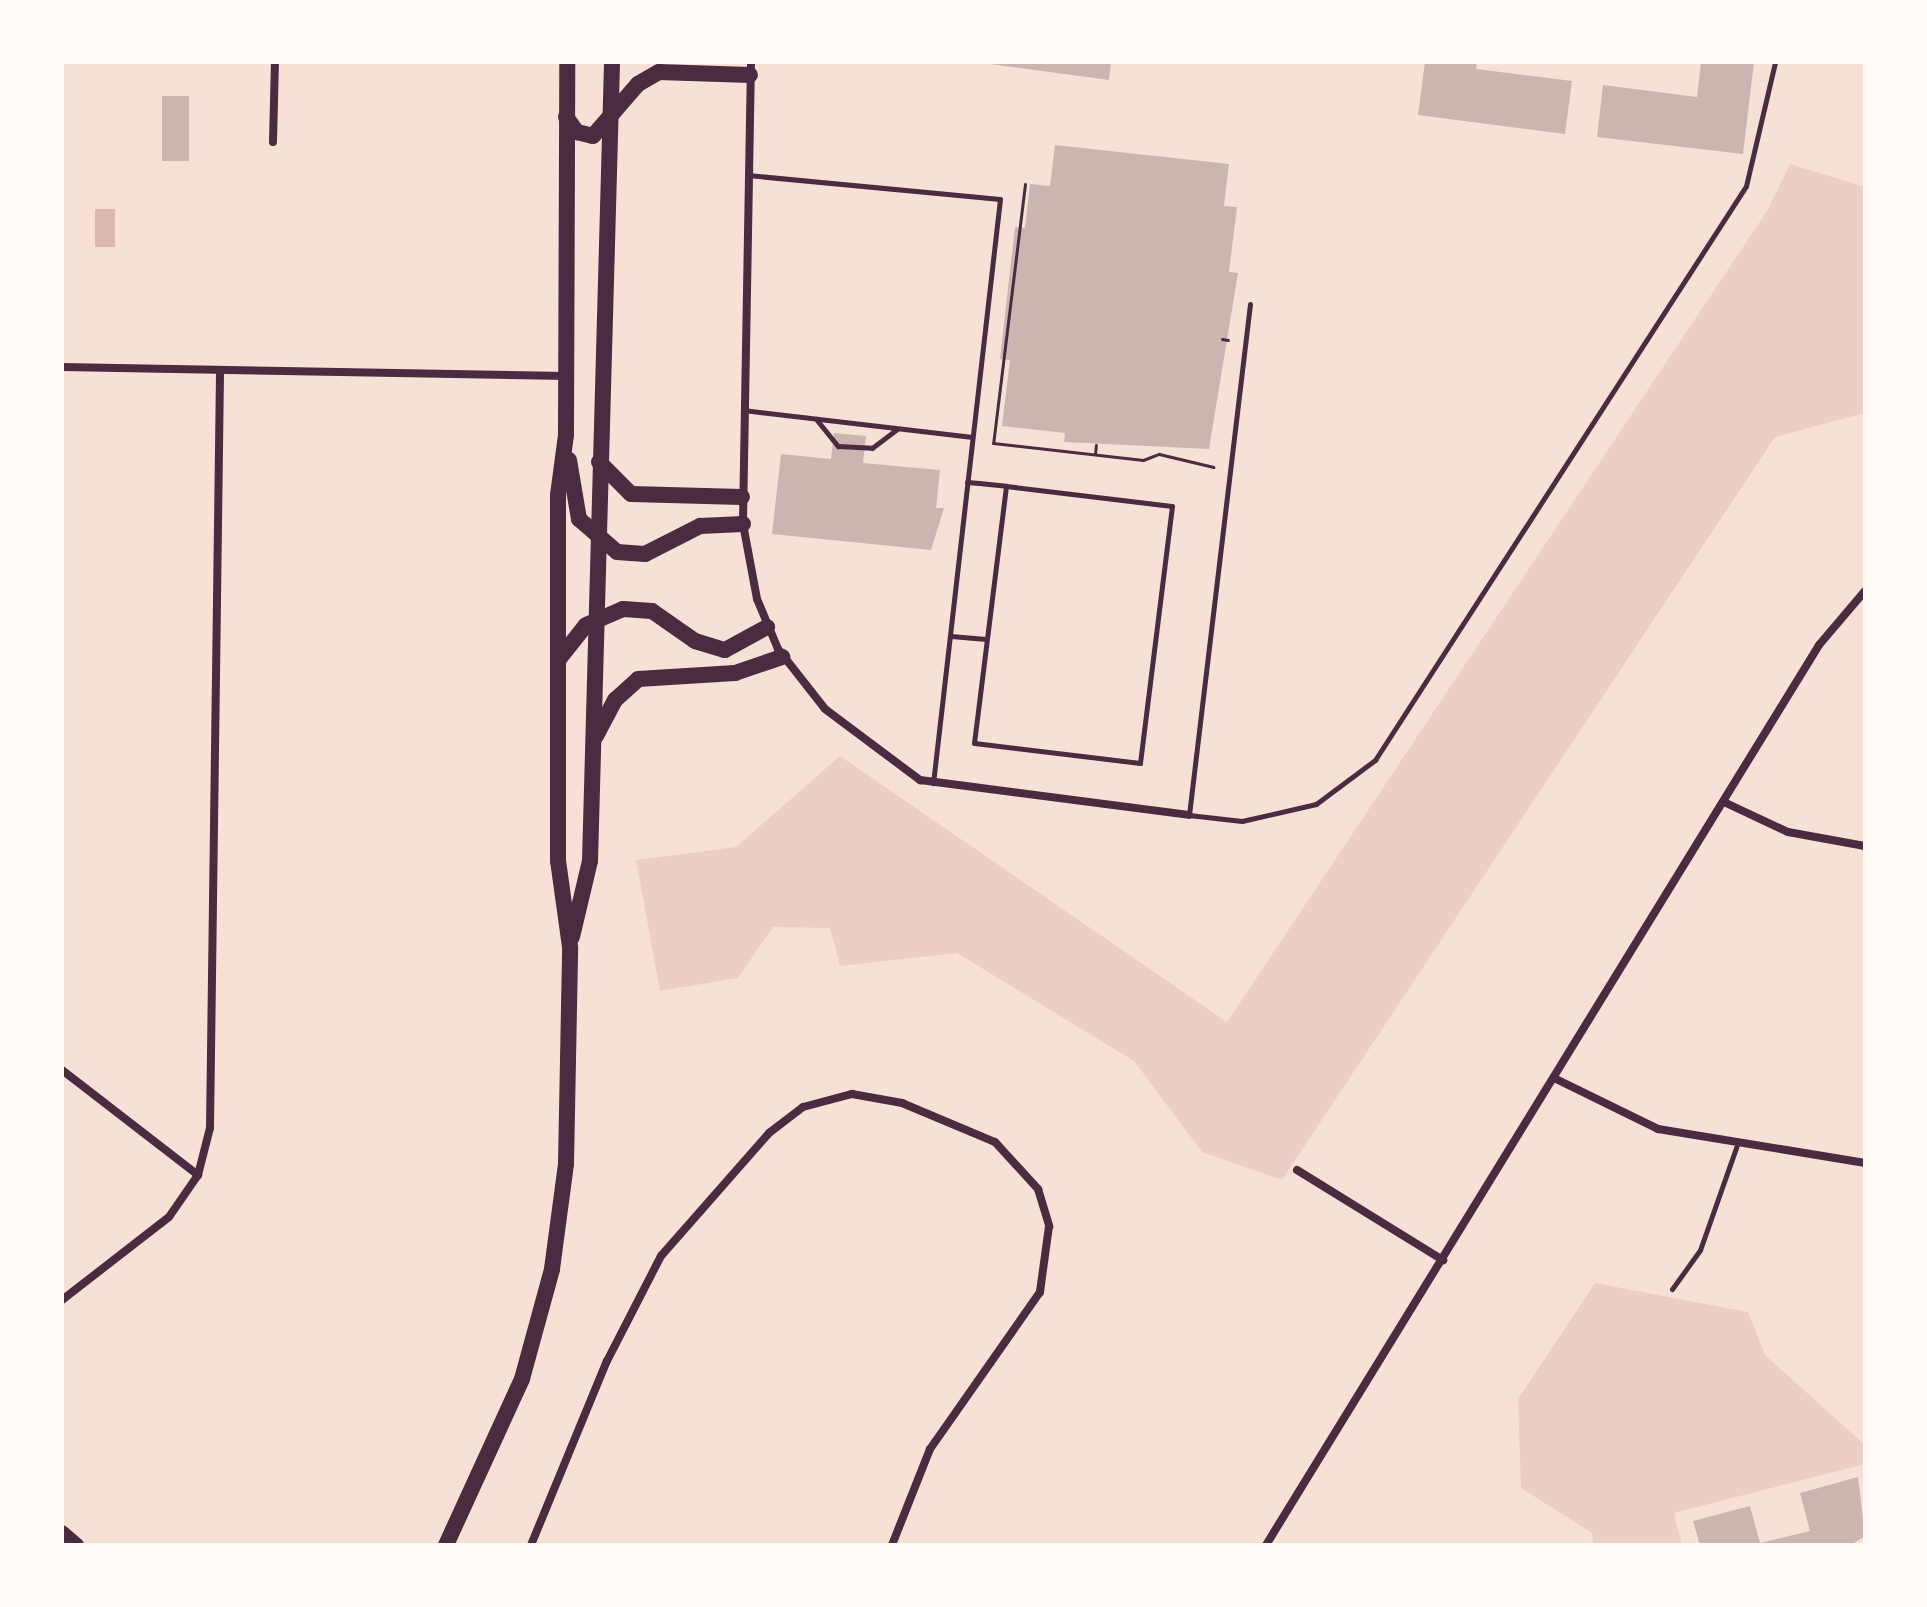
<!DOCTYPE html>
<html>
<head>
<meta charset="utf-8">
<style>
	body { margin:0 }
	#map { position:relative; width:1927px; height:1607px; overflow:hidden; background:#f7e1d7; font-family:Poppins,sans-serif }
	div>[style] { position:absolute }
	.green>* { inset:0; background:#ebcfc5 }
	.water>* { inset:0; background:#dcb8b0; transform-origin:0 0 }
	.building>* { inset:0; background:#ccb4b1; transform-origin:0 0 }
	.path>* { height:3px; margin:-1.5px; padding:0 1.5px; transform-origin:1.5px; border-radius:1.5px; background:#4a2c40 }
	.service>* { height:5px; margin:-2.5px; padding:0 2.5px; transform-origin:2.5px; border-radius:2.5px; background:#4a2c40 }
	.minor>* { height:8px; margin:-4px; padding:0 4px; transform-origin:4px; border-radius:4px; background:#4a2c40 }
	.tertiary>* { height:14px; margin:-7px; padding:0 7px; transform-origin:7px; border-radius:7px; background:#4a2c40 }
	.primary>* { height:16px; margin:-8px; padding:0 8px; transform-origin:8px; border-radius:8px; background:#4a2c40 }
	span { translate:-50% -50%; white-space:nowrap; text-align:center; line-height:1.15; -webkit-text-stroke:6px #fffaf5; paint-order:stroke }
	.frame { position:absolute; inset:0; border:64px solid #fffaf5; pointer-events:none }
</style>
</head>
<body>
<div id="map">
	<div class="green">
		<i style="clip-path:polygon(1790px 164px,1865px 187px,1865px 413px,1775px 437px,1282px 1180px,1202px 1152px,1134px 1061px,957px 953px,840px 966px,830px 928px,773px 927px,738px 978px,660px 991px,636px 860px,736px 847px,840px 756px,1227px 1022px,1767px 211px)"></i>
		<i style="clip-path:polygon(1595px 1283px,1748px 1312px,1765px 1355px,1865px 1445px,1865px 1464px,1674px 1513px,1682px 1545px,1593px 1545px,1592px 1533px,1521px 1488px,1518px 1399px)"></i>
	</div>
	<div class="water">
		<i style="left:95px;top:209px;width:20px;height:38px"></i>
	</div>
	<div class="building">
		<i style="clip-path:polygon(974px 62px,1111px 62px,1109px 80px)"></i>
		<i style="clip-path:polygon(1425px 62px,1477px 62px,1476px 69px,1572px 81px,1565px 134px,1418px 115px)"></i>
		<i style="clip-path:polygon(1701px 62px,1754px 62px,1743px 154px,1597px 137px,1603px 85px,1697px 97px)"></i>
		<i style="left:162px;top:96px;width:27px;height:65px"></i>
		<i style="clip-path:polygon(1055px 145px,1229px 164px,1224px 206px,1237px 207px,1229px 272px,1238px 273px,1209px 449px,1064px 442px,1065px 433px,1002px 426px,1010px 360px,1000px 359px,1015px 227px,1025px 228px,1030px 184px,1050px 186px)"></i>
		<i style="clip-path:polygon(834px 433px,866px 436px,863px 463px,940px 470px,936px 508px,944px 508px,931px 550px,772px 534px,781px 454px,831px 459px)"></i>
		<i style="clip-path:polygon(1858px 1477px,1865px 1536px,1851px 1545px,1700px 1545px,1693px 1521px,1750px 1506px,1760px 1543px,1810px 1531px,1800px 1493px)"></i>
	</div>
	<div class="path">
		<i style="left:1025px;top:184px;width:261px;rotate:97deg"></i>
		<i style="left:993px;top:443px;width:151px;rotate:6.5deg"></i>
		<i style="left:1143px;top:460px;width:17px;rotate:-21deg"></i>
		<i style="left:1159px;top:454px;width:56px;rotate:13.5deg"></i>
		<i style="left:1222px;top:339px;width:6px;rotate:9deg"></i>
		<i style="left:1095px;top:454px;width:9px;rotate:-84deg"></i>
	</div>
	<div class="service">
		<i style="left:747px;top:175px;width:254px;rotate:5.4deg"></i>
		<i style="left:1000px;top:199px;width:588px;rotate:96.54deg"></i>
		<i style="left:1250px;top:304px;width:515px;rotate:96.81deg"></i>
		<i style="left:1189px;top:815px;width:53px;rotate:6.5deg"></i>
		<i style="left:1242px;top:821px;width:76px;rotate:-12.9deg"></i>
		<i style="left:1316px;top:804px;width:74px;rotate:-36.7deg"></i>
		<i style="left:1375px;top:760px;width:683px;rotate:-57.12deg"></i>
		<i style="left:1746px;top:186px;width:127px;rotate:-76.8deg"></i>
		<i style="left:743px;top:410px;width:231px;rotate:6.7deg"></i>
		<i style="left:816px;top:419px;width:35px;rotate:51deg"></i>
		<i style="left:838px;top:446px;width:34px;rotate:3deg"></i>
		<i style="left:872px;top:448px;width:31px;rotate:-37deg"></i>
		<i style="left:967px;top:482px;width:12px;rotate:5deg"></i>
		<i style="left:979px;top:483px;width:27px;rotate:6deg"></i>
		<i style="left:1006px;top:486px;width:167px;rotate:6.9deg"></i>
		<i style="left:1172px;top:506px;width:259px;rotate:97.1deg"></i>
		<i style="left:1140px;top:763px;width:167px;rotate:-173.1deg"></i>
		<i style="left:974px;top:743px;width:259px;rotate:-82.9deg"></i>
		<i style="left:951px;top:636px;width:35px;rotate:5deg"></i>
		<i style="left:1672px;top:1289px;width:48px;rotate:-54.3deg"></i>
		<i style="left:1700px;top:1250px;width:111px;rotate:-70.6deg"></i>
	</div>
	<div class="minor">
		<i style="left:751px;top:62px;width:462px;rotate:91deg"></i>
		<i style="left:743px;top:524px;width:76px;rotate:79.4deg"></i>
		<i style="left:757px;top:599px;width:54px;rotate:67.2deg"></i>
		<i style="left:778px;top:649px;width:76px;rotate:51.9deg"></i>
		<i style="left:825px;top:709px;width:119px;rotate:36.8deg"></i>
		<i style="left:920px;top:780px;width:271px;rotate:7.4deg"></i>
		<i style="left:273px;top:142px;width:80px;rotate:-88.6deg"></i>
		<i style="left:62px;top:367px;width:504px;rotate:1.02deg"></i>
		<i style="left:1726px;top:803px;width:68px;rotate:25.1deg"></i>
		<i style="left:1788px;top:832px;width:78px;rotate:10.3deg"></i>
		<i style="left:62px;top:1070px;width:172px;rotate:37.7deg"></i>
		<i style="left:1556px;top:1079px;width:114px;rotate:26.1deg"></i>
		<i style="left:1658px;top:1129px;width:210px;rotate:9.3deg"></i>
		<i style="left:1297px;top:1170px;width:172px;rotate:31.7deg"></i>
		<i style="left:62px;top:1300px;width:135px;rotate:-37.8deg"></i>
		<i style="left:169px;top:1217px;width:51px;rotate:-55.4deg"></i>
		<i style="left:198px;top:1175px;width:49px;rotate:-75.7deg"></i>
		<i style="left:210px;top:1128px;width:756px;rotate:-89.24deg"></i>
		<i style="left:531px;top:1545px;width:199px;rotate:-67.6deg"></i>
		<i style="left:607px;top:1361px;width:118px;rotate:-62.8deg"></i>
		<i style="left:661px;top:1256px;width:164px;rotate:-48.7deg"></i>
		<i style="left:769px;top:1133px;width:43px;rotate:-37.4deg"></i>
		<i style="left:803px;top:1107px;width:51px;rotate:-14.9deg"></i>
		<i style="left:852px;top:1094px;width:51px;rotate:10.2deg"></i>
		<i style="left:902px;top:1103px;width:101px;rotate:22.8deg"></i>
		<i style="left:995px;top:1142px;width:64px;rotate:47.5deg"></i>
		<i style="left:1038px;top:1189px;width:39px;rotate:73deg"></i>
		<i style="left:1049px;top:1226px;width:67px;rotate:97.8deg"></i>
		<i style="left:1040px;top:1292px;width:192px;rotate:125deg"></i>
		<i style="left:930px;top:1449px;width:103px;rotate:111.6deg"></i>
		<i style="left:1266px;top:1545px;width:1056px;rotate:-58.43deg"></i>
		<i style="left:1819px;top:645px;width:71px;rotate:-49.6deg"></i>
	</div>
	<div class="tertiary">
		<i style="left:62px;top:1532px;width:20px;rotate:41deg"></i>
	</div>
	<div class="primary">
		<i style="left:566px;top:117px;width:19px;rotate:54deg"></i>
		<i style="left:577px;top:132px;width:16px;rotate:14deg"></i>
		<i style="left:593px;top:136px;width:69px;rotate:-49.1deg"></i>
		<i style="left:638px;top:84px;width:24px;rotate:-30deg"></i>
		<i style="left:659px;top:72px;width:91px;rotate:1.9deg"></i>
		<i style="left:569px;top:460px;width:60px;rotate:80.4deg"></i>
		<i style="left:579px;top:519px;width:50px;rotate:41deg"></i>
		<i style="left:617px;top:552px;width:28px;rotate:4deg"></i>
		<i style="left:645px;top:554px;width:62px;rotate:-27deg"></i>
		<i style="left:700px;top:526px;width:43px;rotate:-2.7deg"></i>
		<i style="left:599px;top:462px;width:45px;rotate:45deg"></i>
		<i style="left:631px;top:494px;width:111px;rotate:1.5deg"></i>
		<i style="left:559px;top:659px;width:43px;rotate:-51.5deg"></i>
		<i style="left:586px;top:625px;width:40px;rotate:-23.4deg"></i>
		<i style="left:623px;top:609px;width:29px;rotate:4deg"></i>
		<i style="left:652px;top:611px;width:52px;rotate:34.9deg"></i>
		<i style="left:695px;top:641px;width:31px;rotate:17deg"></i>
		<i style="left:725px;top:650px;width:48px;rotate:-28.7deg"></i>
		<i style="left:596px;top:736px;width:41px;rotate:-62.2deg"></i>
		<i style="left:615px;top:700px;width:31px;rotate:-42deg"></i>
		<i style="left:638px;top:679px;width:97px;rotate:-3.5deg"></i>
		<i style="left:735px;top:673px;width:50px;rotate:-18.8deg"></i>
		<i style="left:572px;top:937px;width:78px;rotate:-76.7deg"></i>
		<i style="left:590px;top:861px;width:799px;rotate:-88.42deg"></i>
		<i style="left:446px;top:1545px;width:183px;rotate:-65.4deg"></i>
		<i style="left:522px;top:1379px;width:114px;rotate:-74.7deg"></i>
		<i style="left:552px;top:1269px;width:106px;rotate:-82.4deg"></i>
		<i style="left:566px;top:1164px;width:217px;rotate:-88.9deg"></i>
		<i style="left:570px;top:947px;width:87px;rotate:-97.9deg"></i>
		<i style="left:558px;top:861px;width:366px;rotate:-90deg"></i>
		<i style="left:558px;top:495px;width:61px;rotate:-82.4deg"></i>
		<i style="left:566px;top:435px;width:373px;rotate:-89.8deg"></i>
	</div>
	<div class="frame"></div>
</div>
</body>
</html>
